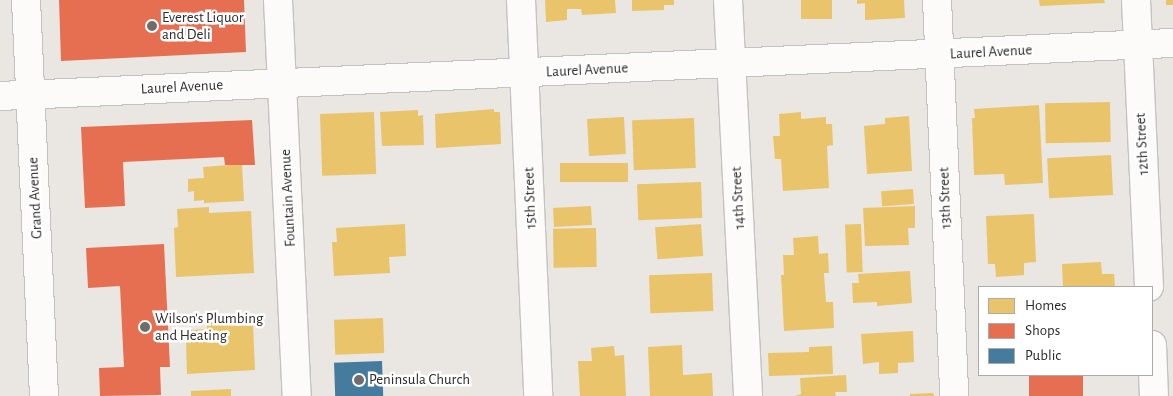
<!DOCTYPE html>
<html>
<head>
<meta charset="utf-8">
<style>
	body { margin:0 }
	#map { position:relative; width:1173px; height:396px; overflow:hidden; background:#eae6e1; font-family:"Alegreya Sans",sans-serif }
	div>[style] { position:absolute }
	.homes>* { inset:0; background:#e9c46a; transform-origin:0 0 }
	.shops>* { inset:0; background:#e76f51; transform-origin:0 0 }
	.public>* { inset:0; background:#457b9d; transform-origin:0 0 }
	.roads { filter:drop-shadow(1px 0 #c3c2c2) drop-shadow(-1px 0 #c3c2c2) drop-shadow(0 1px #c3c2c2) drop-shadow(0 -1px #c3c2c2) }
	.street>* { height:28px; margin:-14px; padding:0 14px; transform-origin:14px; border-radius:14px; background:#fcfbfa }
	.dots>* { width:14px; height:14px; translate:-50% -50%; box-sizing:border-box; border:2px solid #fff; border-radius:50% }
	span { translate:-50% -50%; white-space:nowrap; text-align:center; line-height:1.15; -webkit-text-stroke:5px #fff; paint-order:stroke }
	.poi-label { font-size:15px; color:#2c2c2c }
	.left { translate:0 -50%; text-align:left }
	.street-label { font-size:15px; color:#2c2c2c }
	.legend { position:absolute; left:978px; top:286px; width:175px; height:90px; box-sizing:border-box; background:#fff; border:1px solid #ababab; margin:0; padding:6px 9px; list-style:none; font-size:15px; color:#2c2c2c }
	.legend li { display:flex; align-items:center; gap:10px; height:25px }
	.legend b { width:25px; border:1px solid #ababab }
</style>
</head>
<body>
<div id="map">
	<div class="homes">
		<i style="clip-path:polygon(545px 0,615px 0,616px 13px,582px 15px,581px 9px,567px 9px,567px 20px,546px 22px)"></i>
		<i style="clip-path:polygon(632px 0,674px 0,674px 5px,664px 5px,664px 10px,632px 11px)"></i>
		<i style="left:801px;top:0;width:31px;height:19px"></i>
		<i style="clip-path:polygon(857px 0,904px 0,905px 18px,865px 20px,865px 3px,857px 4px)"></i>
		<i style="clip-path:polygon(1039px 0,1104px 0,1105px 3px,1040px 6px)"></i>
		<i style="left:1166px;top:0;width:7px;height:5px"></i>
		<i style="left:1110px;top:102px;width:40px;height:65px;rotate:89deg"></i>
		<i style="clip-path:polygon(1039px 105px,1043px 183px,1005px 185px,1004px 174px,974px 175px,972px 118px,975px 118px,974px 109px)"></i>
		<i style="clip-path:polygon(494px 109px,494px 112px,500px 112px,501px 144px,436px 148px,435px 114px)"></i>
		<i style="clip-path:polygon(418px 110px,418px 116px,423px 115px,424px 145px,382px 146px,380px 112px)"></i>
		<i style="left:374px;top:112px;width:62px;height:54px;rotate:88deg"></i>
		<i style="clip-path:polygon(801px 112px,801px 119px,826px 117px,826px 124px,832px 124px,833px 145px,827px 146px,829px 188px,783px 191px,781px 159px,775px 159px,773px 136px,780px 136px,779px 114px)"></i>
		<i style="clip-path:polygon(909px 116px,912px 171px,867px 174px,864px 126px,885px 124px,885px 118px)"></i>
		<i style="left:624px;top:117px;width:37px;height:37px;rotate:87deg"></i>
		<i style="left:694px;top:118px;width:50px;height:62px;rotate:88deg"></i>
		<i style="left:1111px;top:155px;width:40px;height:64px;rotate:87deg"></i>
		<i style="left:628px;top:163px;width:19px;height:68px;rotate:90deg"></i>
		<i style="clip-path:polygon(242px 164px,244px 201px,204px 203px,204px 200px,194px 201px,194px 191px,188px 192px,188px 179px,204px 178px,203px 167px)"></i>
		<i style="left:701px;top:182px;width:36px;height:64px;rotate:88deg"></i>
		<i style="left:913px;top:189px;width:15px;height:32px;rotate:86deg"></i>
		<i style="left:591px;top:206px;width:19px;height:38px;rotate:87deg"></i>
		<i style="clip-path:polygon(915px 206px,915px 228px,908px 228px,909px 245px,865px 246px,863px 208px)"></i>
		<i style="clip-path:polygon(209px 207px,209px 213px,251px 211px,254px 273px,176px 277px,174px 228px,178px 227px,177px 209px)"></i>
		<i style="clip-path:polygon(1034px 214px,1036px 262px,1024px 263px,1024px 275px,996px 277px,995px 264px,988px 264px,986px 216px)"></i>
		<i style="clip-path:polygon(405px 224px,406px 256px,389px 257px,390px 273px,334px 276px,332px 242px,337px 242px,336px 228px)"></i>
		<i style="left:701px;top:224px;width:32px;height:46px;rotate:86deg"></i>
		<i style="left:861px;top:224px;width:48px;height:16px;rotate:88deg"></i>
		<i style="left:596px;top:228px;width:39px;height:43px;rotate:89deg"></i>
		<i style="clip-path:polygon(818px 236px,819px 254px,828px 253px,829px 273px,824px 273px,826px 302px,833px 302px,834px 328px,784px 331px,781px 275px,784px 275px,783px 255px,794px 255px,793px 238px)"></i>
		<i style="clip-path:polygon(1101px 262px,1102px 274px,1114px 274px,1115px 287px,1063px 287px,1062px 264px)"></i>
		<i style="clip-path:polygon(910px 271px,912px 303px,877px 306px,877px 302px,853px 303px,852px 283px,859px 283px,858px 274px)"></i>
		<i style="left:712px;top:273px;width:38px;height:63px;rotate:88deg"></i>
		<i style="left:383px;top:318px;width:35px;height:49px;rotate:88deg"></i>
		<i style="clip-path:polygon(226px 321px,227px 324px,236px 323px,236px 326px,253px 325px,255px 370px,187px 374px,186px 341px,191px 341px,191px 330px,207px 329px,207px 322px)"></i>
		<i style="clip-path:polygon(913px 331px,914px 362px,898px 363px,898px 373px,879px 374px,879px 362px,863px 364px,861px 334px)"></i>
		<i style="clip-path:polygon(682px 345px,683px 375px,712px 373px,713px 396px,650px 396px,648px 347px)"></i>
		<i style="clip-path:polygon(614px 346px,615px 356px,624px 355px,626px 396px,580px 396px,578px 361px,592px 361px,591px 348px)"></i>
		<i style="clip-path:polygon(832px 346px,833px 374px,769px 376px,768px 353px,809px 352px,809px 347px)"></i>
		<i style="clip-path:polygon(846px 375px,847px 392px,835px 392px,836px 396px,795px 396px,801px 394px,800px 378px)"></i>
		<i style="clip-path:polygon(231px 389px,231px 396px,191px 396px,191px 391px)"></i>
		<i style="clip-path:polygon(933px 393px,934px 396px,910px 396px,910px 394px)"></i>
	</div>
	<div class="shops">
		<i style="clip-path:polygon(59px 0,244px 0,246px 52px,61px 61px)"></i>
		<i style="clip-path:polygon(252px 120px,255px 165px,225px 165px,224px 157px,123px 162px,125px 206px,85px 208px,81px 127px)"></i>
		<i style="clip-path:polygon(164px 244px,170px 367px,160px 367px,161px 395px,100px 396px,99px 368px,124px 367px,120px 286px,88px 288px,86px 248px)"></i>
		<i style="left:1029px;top:375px;width:54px;height:21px"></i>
	</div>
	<div class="public">
		<i style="left:382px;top:361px;width:35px;height:48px;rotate:88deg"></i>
	</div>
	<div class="roads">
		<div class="street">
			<i style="left:26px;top:0;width:396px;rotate:87.4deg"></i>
			<i style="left:278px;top:0;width:396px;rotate:87.3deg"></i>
			<i style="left:521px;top:0;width:396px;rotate:87.5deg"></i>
			<i style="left:728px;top:0;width:397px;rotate:87.1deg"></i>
			<i style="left:937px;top:0;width:396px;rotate:87.5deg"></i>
			<i style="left:1136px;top:0;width:287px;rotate:87.4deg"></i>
			<i style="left:0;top:96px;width:1174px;rotate:-2.59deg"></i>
			<i style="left:1152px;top:345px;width:51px;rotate:87.8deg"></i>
		</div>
	</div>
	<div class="dots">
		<i style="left:152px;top:26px;background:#6e6d6b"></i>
		<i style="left:145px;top:327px;background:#6e6d6b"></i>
		<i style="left:359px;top:380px;background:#6e6d6b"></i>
	</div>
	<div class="poi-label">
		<span class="left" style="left:162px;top:26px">Everest Liquor<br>and Deli</span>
		<span class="left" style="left:155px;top:327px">Wilson's Plumbing<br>and Heating</span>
		<span class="left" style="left:369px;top:380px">Peninsula Church</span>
	</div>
	<div class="street-label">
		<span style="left:991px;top:52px;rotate:-3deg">Laurel Avenue</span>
		<span style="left:587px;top:70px;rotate:-3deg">Laurel Avenue</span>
		<span style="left:182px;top:87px;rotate:-3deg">Laurel Avenue</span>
		<span style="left:1142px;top:144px;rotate:-93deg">12th Street</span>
		<span style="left:35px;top:198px;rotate:-93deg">Grand Avenue</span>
		<span style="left:288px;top:198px;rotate:-93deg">Fountain Avenue</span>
		<span style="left:530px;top:198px;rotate:-92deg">15th Street</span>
		<span style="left:738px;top:198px;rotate:-93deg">14th Street</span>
		<span style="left:945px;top:198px;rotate:-92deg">13th Street</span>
	</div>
	<ul class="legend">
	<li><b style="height:14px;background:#e9c46a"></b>Homes</li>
	<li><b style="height:14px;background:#e76f51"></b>Shops</li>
	<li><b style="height:14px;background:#457b9d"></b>Public</li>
	</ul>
</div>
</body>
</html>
